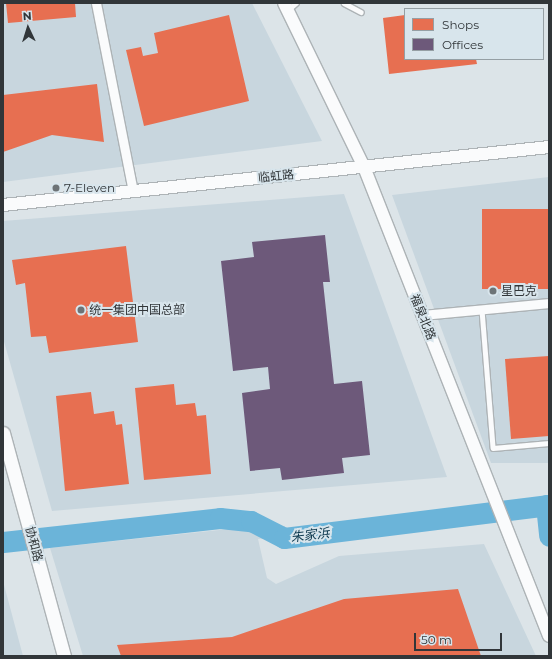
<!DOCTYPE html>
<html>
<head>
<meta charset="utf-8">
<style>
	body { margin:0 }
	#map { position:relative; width:552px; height:659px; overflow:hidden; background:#dce4e8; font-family:Montserrat,"Noto Sans SC",sans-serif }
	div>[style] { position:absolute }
	.built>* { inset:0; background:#c8d6de }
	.shops>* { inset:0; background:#e76f51; transform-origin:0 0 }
	.offices>* { inset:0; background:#6d597a }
	.river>* { height:21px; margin:-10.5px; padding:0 10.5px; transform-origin:10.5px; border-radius:10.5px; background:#6bb4d9 }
	.roads { filter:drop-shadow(1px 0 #adb3b6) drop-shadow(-1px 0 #adb3b6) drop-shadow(0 1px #adb3b6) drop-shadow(0 -1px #adb3b6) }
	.service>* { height:4.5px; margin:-2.25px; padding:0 2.25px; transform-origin:2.25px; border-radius:2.25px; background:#fafbfc }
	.minor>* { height:9px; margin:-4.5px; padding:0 4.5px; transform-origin:4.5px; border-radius:4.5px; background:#fafbfc }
	.tertiary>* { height:12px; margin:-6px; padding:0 6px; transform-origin:6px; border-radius:6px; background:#fafbfc }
	.secondary>* { height:13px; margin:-6.5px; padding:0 6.5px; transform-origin:6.5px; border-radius:6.5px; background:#fafbfc }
	.dots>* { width:11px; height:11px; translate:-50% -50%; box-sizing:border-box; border:2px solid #d8e5ec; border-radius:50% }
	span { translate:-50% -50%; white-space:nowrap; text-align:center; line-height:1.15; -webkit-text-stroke:4px #d8e5ec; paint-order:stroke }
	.street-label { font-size:12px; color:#313639 }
	.poi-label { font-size:12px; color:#313639 }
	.left { translate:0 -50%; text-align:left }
	.water-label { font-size:13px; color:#0d394e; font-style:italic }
	.frame { position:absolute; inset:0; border:4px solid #313639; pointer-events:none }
	.legend { position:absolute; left:404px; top:8px; width:140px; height:52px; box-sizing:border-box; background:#d8e5ec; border:1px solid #959fa4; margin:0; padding:5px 7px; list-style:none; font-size:12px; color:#313639 }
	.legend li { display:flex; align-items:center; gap:8px; height:20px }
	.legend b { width:20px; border:1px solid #959fa4 }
	.north { position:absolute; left:8px; top:8px; width:40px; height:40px; -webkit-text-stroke:3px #d8e5ec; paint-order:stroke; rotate:356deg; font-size:11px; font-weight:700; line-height:16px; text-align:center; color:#313639 }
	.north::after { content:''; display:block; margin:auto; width:14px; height:18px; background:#313639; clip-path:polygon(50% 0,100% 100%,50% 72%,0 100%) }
	.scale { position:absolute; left:414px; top:633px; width:88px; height:18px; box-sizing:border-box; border:2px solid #313639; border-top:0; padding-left:5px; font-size:12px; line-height:14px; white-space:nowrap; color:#313639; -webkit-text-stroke:3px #d8e5ec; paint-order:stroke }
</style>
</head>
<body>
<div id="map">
	<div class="built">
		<i style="clip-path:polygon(3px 3px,252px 3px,322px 141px,3px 182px)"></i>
		<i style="clip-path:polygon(549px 177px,549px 463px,491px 463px,392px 195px)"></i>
		<i style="clip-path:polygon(344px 194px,447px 477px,52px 511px,3px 338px,3px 221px)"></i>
		<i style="clip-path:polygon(285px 526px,286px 536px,258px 539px,267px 578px,276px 584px,339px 556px,484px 544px,536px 656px,83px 656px,50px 548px,238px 528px)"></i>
		<i style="clip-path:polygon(3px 581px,23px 656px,3px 656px)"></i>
	</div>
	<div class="shops">
		<i style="clip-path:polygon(6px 3px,75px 3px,76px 17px,8px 23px)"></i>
		<i style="clip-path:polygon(229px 15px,249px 101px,144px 126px,126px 50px,141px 47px,143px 56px,158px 53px,154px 33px)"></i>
		<i style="clip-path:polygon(405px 15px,405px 59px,476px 59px,477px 64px,389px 74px,383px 18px)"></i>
		<i style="clip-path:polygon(97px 84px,104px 142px,52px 135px,3px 152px,3px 95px)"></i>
		<i style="left:549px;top:209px;width:80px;height:67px;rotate:90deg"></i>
		<i style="clip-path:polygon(126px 246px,138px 342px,49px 353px,46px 336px,31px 337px,25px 283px,16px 285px,12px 260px)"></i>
		<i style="clip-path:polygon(549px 356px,549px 436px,511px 439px,505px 359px)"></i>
		<i style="clip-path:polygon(174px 384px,176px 405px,195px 403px,197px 416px,206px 415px,211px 474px,144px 480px,135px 388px)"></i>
		<i style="clip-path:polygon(91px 392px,94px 414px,114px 411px,116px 425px,122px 424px,129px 484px,65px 491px,56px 396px)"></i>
		<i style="clip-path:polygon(458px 589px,481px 656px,121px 656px,117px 645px,232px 637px,344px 599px)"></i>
	</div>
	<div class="offices">
		<i style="clip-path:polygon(325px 235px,330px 282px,323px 282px,334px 384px,362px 381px,370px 455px,342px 458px,344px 473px,282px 480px,280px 468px,250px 471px,242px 393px,270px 389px,268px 367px,233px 371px,221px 261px,254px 257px,252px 242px)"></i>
	</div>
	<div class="river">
		<i style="left:546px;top:505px;width:31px;rotate:84deg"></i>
		<i style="left:3px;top:542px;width:218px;rotate:-6.3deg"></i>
		<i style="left:220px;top:518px;width:31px;rotate:6deg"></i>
		<i style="left:251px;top:521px;width:37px;rotate:27deg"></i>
		<i style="left:284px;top:538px;width:267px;rotate:-7.1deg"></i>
	</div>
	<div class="roads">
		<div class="service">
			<i style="left:344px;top:3px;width:19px;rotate:28deg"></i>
			<i style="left:289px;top:9px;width:9px;rotate:-41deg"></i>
			<i style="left:482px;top:310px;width:138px;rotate:85.4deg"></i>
			<i style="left:493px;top:448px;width:56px;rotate:-5.1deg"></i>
		</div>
		<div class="minor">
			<i style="left:96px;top:3px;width:192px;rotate:78.9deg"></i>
			<i style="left:422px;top:315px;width:128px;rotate:-5.4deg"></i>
		</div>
		<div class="tertiary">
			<i style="left:284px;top:3px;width:182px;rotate:64deg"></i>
			<i style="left:364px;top:167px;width:504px;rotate:68.47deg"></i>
			<i style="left:3px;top:205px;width:549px;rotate:-6.06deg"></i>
		</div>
		<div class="secondary">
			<i style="left:3px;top:433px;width:231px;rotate:74.7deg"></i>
		</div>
	</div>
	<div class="dots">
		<i style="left:56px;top:188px;background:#6d7376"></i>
		<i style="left:493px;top:291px;background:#6d7376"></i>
		<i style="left:81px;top:310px;background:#6d7376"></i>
	</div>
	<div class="street-label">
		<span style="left:276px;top:176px;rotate:-6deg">临虹路</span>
		<span style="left:423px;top:317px;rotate:68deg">福泉北路</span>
		<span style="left:34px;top:544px;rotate:75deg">协和路</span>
	</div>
	<div class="poi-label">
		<span class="left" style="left:64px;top:188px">7-Eleven</span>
		<span class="left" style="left:501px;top:291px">星巴克</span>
		<span class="left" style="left:89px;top:310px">统一集团中国总部</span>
	</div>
	<div class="water-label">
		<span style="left:310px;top:535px;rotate:-7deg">朱家浜</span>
	</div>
	<div class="frame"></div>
	<ul class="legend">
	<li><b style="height:11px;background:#e76f51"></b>Shops</li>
	<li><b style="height:11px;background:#6d597a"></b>Offices</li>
	</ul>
	<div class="north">N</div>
	<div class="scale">50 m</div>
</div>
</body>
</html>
